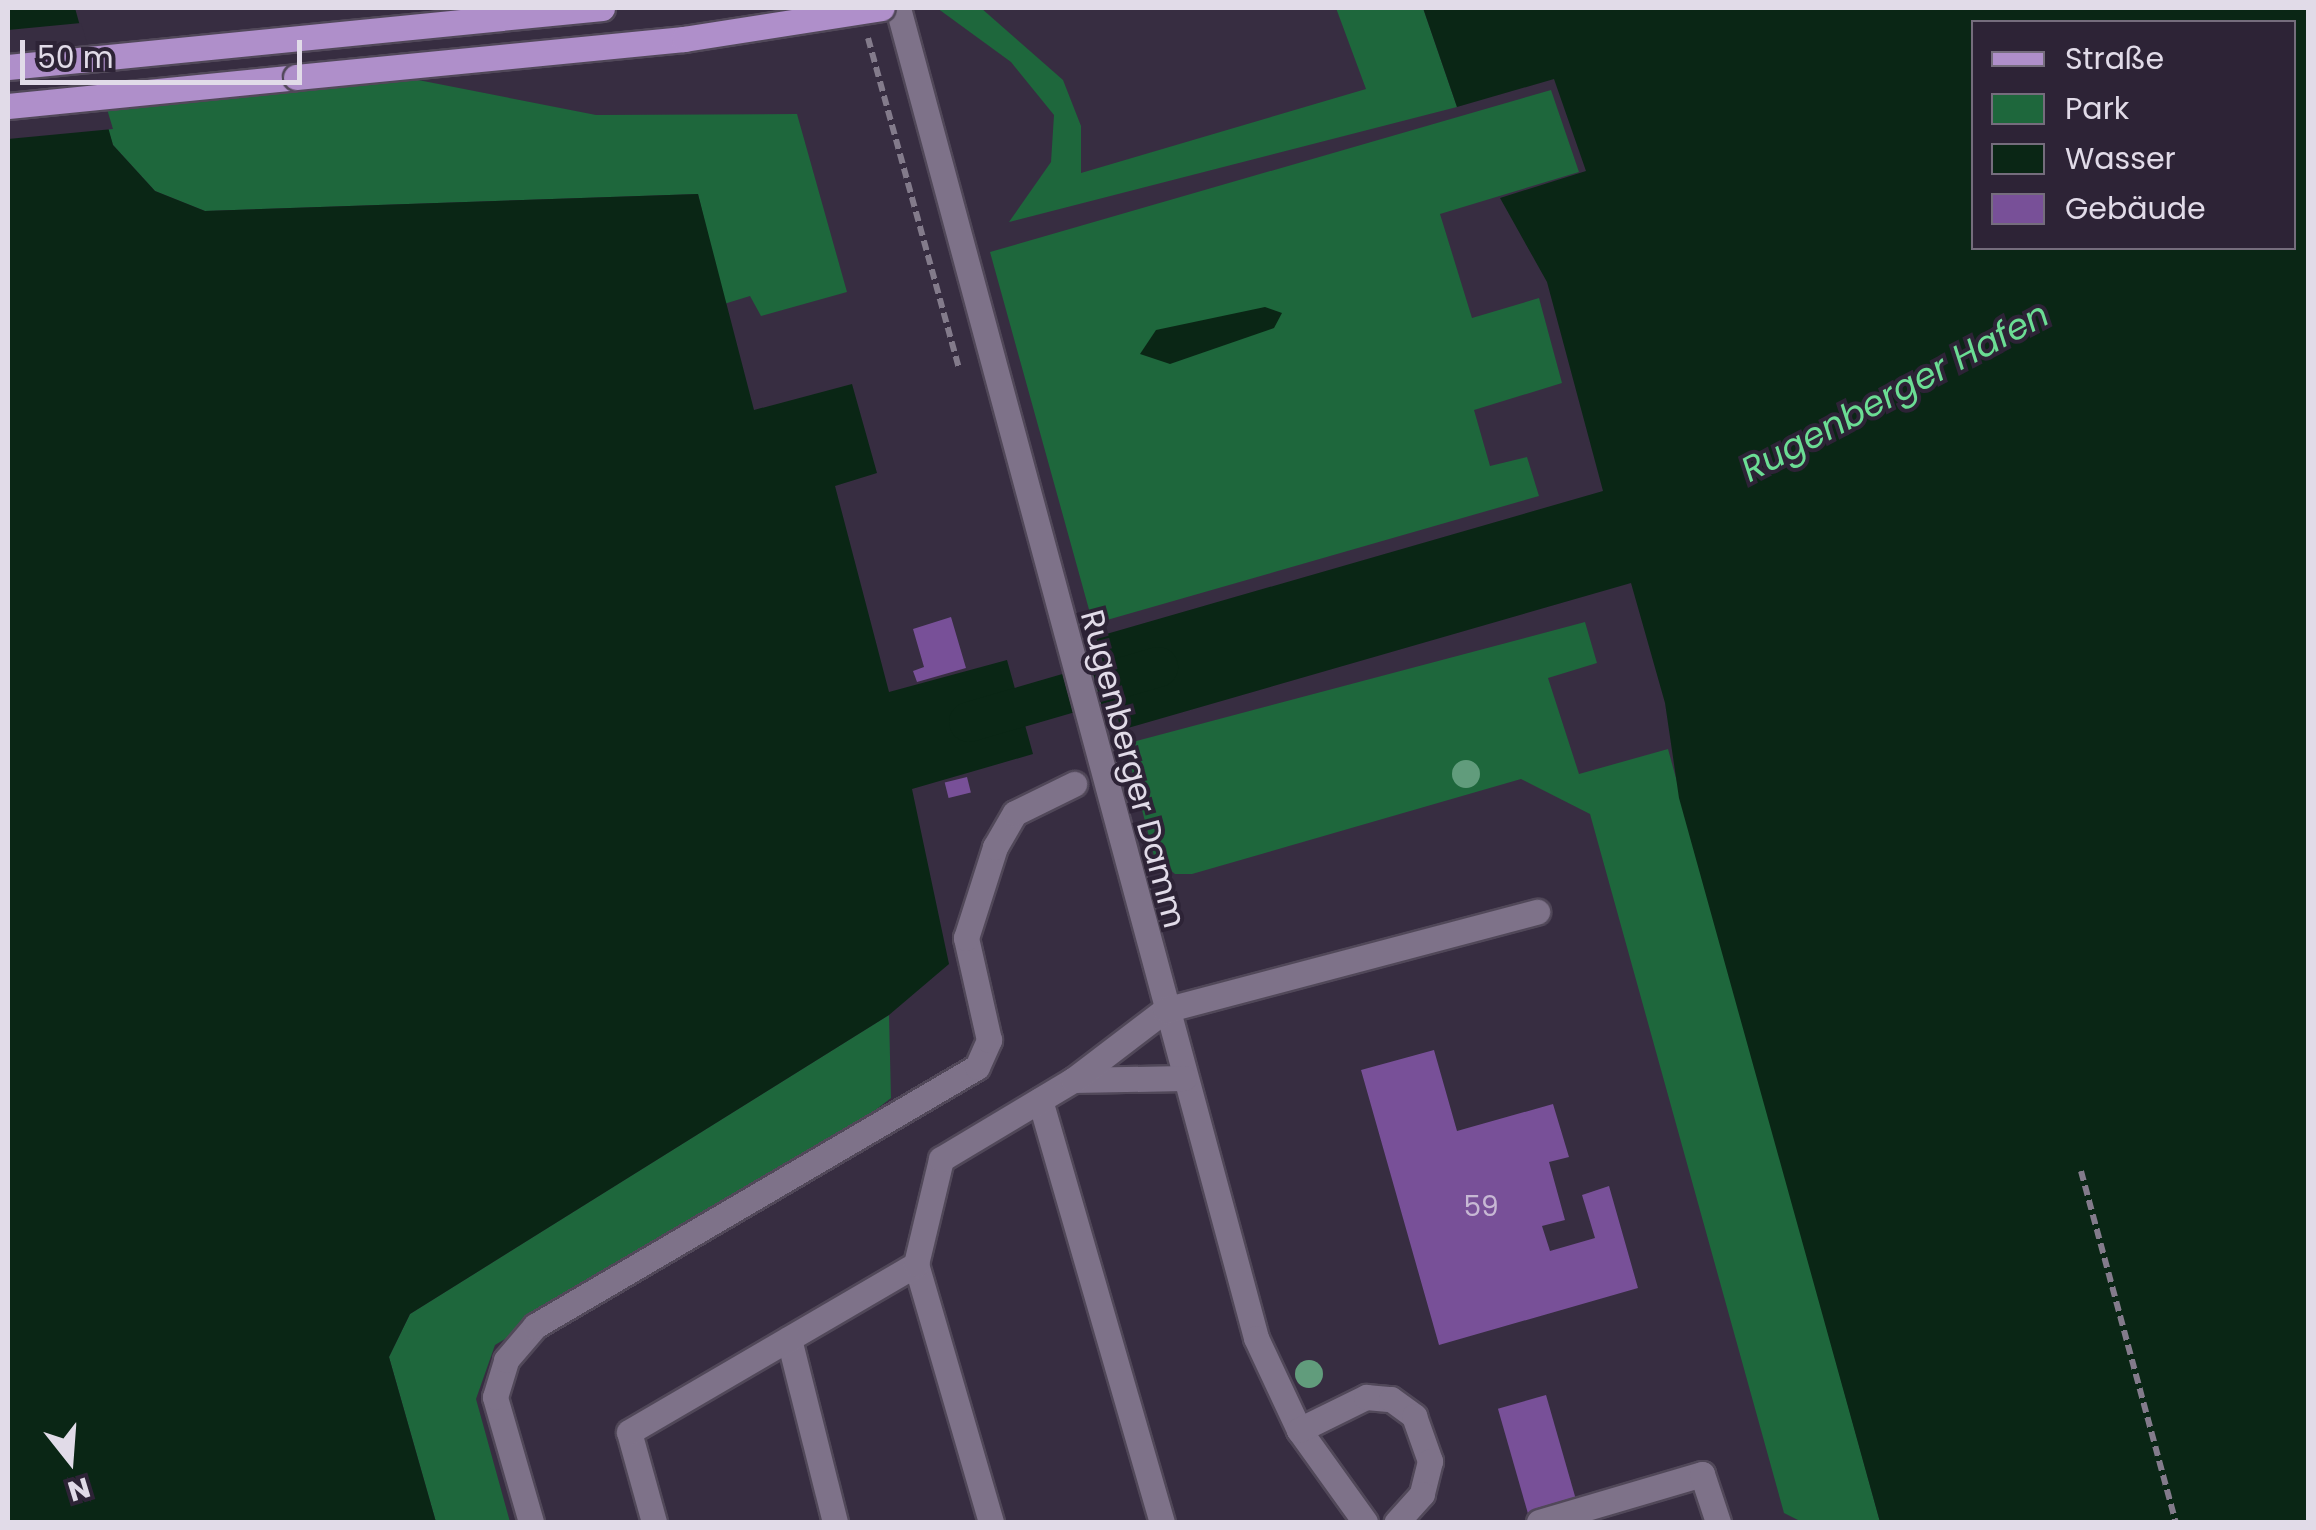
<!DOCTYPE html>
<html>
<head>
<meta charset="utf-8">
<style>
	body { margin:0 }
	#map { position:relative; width:2316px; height:1530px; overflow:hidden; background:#372d41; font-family:Poppins,sans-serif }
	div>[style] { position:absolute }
	.green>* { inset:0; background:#1e673c }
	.water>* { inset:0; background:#0a2615 }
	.pier>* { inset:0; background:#372d41 }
	.canal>* { height:40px; margin:-20px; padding:0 20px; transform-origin:20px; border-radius:20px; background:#0a2615 }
	.building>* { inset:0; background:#785098; transform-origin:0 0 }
	.path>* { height:6px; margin-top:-3px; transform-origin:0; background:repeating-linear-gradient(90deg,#837b8b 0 10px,transparent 0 15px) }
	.roads { filter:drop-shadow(2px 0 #514859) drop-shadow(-2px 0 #514859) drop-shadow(0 2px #514859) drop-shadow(0 -2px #514859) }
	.minor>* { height:25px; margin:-12.5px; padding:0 12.5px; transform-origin:12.5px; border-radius:12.5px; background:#7e7289 }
	.major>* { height:25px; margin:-12.5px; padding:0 12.5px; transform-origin:12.5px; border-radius:12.5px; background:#af8fca }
	.bridges { filter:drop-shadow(2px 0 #514859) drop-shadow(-2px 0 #514859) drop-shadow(0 2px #514859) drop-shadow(0 -2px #514859) }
	.major-bridge>* { height:25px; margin:-12.5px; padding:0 12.5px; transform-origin:12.5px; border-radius:12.5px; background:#af8fca }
	.trees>* { width:28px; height:28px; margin:-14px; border-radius:50%; background:#619c7c }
	span { translate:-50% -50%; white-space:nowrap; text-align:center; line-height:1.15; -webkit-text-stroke:8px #2d2336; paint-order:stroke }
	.number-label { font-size:28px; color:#c7b8d4 }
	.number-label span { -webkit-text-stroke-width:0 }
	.street-label { font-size:32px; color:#e1dbe8 }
	.water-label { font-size:35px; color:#6bdd94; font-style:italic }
	.frame { position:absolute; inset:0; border:10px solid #e1dbe8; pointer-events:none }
	.legend { position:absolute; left:1971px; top:20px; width:325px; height:230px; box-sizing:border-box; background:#2d2336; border:2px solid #756d7d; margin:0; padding:12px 18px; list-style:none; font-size:30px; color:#e1dbe8 }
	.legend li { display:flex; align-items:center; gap:20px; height:50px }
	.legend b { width:50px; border:2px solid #756d7d }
	.north { position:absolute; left:20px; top:1410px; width:100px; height:100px; -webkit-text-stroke:8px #2d2336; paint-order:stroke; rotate:163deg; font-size:28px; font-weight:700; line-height:40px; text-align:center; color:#e1dbe8 }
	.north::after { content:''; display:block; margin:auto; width:35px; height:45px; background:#e1dbe8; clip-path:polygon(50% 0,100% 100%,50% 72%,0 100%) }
	.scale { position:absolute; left:20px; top:40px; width:282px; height:45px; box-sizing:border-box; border:5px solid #e1dbe8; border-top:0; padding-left:12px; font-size:30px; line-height:35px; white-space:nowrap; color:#e1dbe8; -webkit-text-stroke:8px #2d2336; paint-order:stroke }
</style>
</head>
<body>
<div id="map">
	<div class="green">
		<i style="clip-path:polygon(937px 8px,981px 8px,1063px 80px,1081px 126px,1081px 173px,1366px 89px,1336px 8px,1423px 8px,1457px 107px,1009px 222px,1051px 162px,1054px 115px,1011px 62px)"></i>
		<i style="clip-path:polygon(413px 79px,596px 115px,797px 114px,847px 292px,761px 316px,750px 296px,724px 304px,698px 194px,205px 211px,155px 191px,113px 145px,99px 101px)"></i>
		<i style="clip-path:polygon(1551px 90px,1579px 172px,1440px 214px,1472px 318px,1539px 298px,1562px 383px,1474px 410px,1490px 466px,1527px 457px,1539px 496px,1093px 624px,990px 252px)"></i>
		<i style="clip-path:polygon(1585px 622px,1597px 663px,1548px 678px,1579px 774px,1668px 749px,1880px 1522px,1802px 1522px,1784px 1513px,1590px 814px,1521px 779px,1192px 874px,1175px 874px,1154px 856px,1125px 744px)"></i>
		<i style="clip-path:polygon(889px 1015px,891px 1098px,842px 1136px,495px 1345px,476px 1399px,510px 1522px,436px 1522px,389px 1357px,410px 1314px)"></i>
	</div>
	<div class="water">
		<i style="clip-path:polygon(8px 8px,75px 8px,113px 145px,155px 191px,205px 211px,698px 194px,754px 410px,852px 384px,877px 473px,835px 486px,889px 692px,1007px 660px,1033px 754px,912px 789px,949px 964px,889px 1015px,410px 1314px,389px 1357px,436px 1522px,8px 1522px)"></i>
		<i style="clip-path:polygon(evenodd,1423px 8px,2308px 8px,2308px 1522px,1880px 1522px,1679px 798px,1665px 703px,1631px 583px,1121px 730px,1096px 637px,1603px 491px,1547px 282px,1500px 198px,1586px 171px,1554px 79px,1457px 107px,1423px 8px,1974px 22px,2294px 22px,2294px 248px,1974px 248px,1974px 22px)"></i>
		<i style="clip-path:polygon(1265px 307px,1282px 313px,1274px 328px,1170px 364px,1140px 354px,1156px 330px)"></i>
	</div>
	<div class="pier">
		<i style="clip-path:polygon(81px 23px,113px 129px,8px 139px,8px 30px)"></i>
	</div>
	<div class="canal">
		<i style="left:969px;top:722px;width:197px;rotate:-16.2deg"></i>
	</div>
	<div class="building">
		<i style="clip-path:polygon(951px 617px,966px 668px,917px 682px,913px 671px,924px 667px,913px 629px)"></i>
		<i style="left:967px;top:777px;width:16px;height:23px;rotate:76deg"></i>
		<i style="clip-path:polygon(1434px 1050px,1457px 1131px,1553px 1104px,1569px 1157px,1549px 1162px,1565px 1220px,1542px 1226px,1550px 1251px,1595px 1238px,1582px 1195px,1609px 1186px,1638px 1288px,1439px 1345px,1361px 1070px)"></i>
		<i style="left:1546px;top:1395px;width:132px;height:50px;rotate:74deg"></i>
	</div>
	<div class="path">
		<i style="left:868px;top:38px;width:342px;rotate:74.6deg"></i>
		<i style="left:2081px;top:1171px;width:364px;rotate:74.9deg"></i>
	</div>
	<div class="roads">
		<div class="minor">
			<i style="left:898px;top:8px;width:1377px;rotate:74.93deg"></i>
			<i style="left:1256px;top:1338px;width:102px;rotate:64.9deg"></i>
			<i style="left:1299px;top:1430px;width:113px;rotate:54.3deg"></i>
			<i style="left:1073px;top:1080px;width:111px;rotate:-1deg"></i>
			<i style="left:1040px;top:1100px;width:439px;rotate:73.9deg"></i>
			<i style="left:916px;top:1264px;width:269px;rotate:73.8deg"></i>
			<i style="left:789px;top:1339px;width:189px;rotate:75.9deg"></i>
			<i style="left:1299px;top:1430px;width:75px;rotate:-26.2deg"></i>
			<i style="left:1366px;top:1397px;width:25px;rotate:5deg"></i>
			<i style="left:1391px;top:1399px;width:29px;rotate:36deg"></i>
			<i style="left:1414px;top:1416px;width:48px;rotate:70.4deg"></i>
			<i style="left:1430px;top:1461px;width:34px;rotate:104deg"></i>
			<i style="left:1422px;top:1494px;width:38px;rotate:132deg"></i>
			<i style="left:531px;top:1522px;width:130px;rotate:-106.1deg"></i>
			<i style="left:495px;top:1397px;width:39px;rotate:-73deg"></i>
			<i style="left:506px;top:1360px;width:45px;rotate:-49.5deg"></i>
			<i style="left:535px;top:1326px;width:512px;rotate:-30.37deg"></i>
			<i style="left:977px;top:1067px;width:30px;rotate:-66deg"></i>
			<i style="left:989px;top:1040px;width:105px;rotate:-102.7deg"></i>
			<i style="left:966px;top:938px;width:96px;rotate:-72.3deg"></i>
			<i style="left:995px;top:847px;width:39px;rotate:-60deg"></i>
			<i style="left:1015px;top:813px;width:66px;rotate:-26.2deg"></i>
			<i style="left:654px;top:1522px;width:93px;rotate:-105.5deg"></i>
			<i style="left:629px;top:1432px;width:333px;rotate:-30.3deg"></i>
			<i style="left:916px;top:1264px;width:108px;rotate:-76.6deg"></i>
			<i style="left:941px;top:1159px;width:154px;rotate:-30.9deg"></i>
			<i style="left:1073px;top:1080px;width:116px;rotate:-37.3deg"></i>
			<i style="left:1165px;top:1010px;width:385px;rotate:-14.8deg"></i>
			<i style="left:1539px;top:1522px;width:170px;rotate:-16.4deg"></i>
			<i style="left:1702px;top:1474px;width:51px;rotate:71.6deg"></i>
		</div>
		<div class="major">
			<i style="left:8px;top:67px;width:597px;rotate:-5.67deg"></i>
			<i style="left:8px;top:106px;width:289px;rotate:-5.7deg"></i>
		</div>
	</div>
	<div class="bridges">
		<div class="major-bridge">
			<i style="left:296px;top:77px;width:390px;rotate:-5.6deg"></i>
			<i style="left:684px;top:39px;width:200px;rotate:-8.9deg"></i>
		</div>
	</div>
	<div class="trees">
		<i style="left:1466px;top:774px"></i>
		<i style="left:1309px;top:1374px"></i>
	</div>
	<div class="number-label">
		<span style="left:1481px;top:1207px">59</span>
	</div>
	<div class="street-label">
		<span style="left:1133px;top:769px;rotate:75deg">Rugenberger Damm</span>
	</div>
	<div class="water-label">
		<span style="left:1895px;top:392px;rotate:-28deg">Rugenberger Hafen</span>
	</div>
	<div class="frame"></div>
	<ul class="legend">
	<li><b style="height:12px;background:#af8fca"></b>Straße</li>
	<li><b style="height:28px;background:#1e673c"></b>Park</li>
	<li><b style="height:28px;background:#0a2615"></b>Wasser</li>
	<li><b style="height:28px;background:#785098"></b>Gebäude</li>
	</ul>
	<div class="north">N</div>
	<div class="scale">50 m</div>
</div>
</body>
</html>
